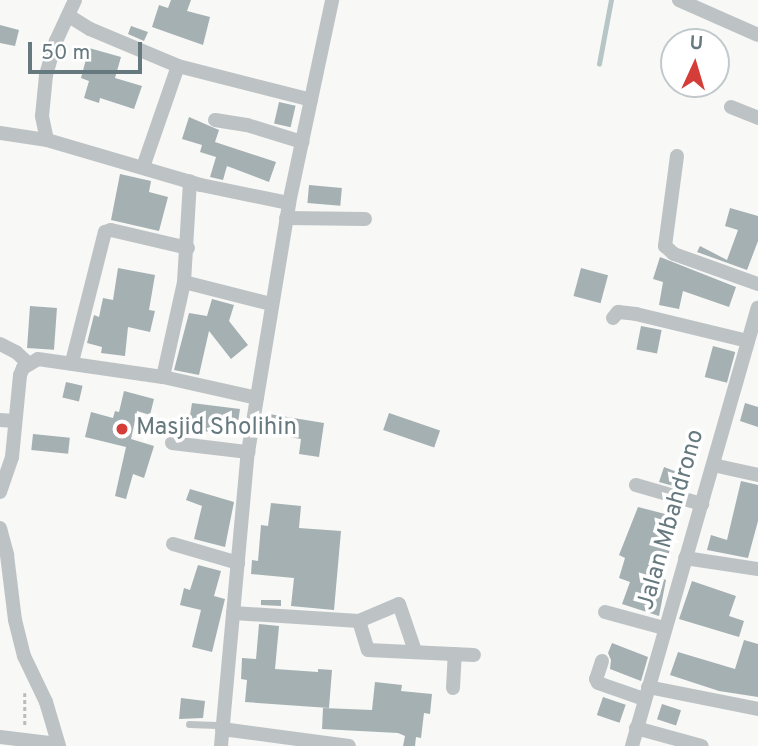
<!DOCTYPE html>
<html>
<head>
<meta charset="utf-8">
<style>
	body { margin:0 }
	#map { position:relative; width:758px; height:746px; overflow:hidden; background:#f8f8f6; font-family:Overpass,sans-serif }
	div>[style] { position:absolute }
	.stream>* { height:4.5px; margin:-2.25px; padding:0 2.25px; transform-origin:2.25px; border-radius:2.25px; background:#b7c5c7 }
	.building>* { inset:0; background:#a5b0b3; transform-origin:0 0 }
	.path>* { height:2.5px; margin-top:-1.25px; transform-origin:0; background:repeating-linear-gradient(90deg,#b8bcbe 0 3.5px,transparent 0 7px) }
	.service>* { height:7px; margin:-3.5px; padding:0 3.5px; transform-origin:3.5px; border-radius:3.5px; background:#bdc3c5 }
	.minor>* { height:14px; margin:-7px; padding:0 7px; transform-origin:7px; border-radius:7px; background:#bdc3c5 }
	.dots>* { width:19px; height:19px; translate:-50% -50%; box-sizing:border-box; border:4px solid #fff; border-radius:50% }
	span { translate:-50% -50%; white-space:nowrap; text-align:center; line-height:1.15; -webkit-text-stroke:7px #fff; paint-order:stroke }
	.poi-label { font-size:24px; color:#66797f }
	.left { translate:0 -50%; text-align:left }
	.street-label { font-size:24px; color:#66797f }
	.north { position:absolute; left:660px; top:28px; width:70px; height:70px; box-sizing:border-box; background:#fff; border:2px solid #c2c9cc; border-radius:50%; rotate:4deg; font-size:19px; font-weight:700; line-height:28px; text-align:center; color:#66797f }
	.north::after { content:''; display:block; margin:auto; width:24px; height:32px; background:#d53d39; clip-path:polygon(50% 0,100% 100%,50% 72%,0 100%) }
	.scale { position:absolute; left:28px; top:42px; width:114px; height:32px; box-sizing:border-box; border:4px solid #66797f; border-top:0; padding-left:9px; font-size:21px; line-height:24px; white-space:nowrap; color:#66797f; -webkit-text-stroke:5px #fff; paint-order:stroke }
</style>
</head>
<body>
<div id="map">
	<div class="stream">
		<i style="left:599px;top:64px;width:65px;rotate:-79.4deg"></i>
	</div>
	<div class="building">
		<i style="clip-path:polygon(171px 0,191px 0,187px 11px,210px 17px,203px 45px,152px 27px,159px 5px,168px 8px)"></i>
		<i style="clip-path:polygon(0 25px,19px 30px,15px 46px,0 43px)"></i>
		<i style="clip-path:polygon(131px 26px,148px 32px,144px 41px,128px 34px)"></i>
		<i style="clip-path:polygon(89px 48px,121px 57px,115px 78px,142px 86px,134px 109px,100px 98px,99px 103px,84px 98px,89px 81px,81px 78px)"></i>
		<i style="left:279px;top:102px;width:17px;height:22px;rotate:13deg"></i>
		<i style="clip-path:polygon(189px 117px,219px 130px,215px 142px,276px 162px,269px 182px,227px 166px,223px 180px,210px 177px,216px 157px,200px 152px,202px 145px,182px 139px)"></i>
		<i style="clip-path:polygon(120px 174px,151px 181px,149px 192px,168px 197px,159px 231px,111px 220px)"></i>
		<i style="left:309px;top:185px;width:33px;height:18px;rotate:5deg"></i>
		<i style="clip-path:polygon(730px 208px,758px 216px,758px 241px,747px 270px,697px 252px,700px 246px,727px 260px,738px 230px,725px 226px)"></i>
		<i style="clip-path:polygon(660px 257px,736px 287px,729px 307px,683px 291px,679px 309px,659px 305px,663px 282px,653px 279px)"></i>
		<i style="clip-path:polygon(118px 268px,155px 275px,149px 310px,155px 311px,150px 332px,128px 327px,125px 356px,101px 353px,102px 347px,87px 343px,94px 315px,99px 317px,103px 298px,113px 300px)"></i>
		<i style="left:581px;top:268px;width:28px;height:29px;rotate:15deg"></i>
		<i style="clip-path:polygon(212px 299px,234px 305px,229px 321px,248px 345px,231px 359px,209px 331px,199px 375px,174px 370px,189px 313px,207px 316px)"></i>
		<i style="left:30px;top:306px;width:27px;height:42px;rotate:4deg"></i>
		<i style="left:641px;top:326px;width:21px;height:24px;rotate:11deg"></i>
		<i style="left:713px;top:346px;width:23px;height:32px;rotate:15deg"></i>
		<i style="left:66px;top:382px;width:17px;height:16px;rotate:13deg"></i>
		<i style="clip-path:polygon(124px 391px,154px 399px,150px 415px,137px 411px,131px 439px,154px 446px,144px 478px,133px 474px,126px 499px,115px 496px,126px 447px,85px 437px,91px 412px,113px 418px,115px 411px,119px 412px)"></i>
		<i style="clip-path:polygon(192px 403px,240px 409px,237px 429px,216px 426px,215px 433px,188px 428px)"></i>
		<i style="clip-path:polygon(745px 403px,758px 407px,758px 427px,740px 421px)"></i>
		<i style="left:389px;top:413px;width:54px;height:18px;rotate:19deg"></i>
		<i style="clip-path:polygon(269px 414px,324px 423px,319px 457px,299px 454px,301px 439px,266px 433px)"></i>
		<i style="left:33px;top:434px;width:37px;height:16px;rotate:6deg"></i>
		<i style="clip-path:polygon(664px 467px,693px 478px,688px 490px,659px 482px)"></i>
		<i style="clip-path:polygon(741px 481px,758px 485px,758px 521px,748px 558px,707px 550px,711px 535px,727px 540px)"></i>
		<i style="clip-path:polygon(190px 489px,234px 502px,225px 547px,194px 539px,202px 506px,186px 500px)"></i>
		<i style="clip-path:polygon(271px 503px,301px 506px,299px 528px,341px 531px,334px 610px,291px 606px,294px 578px,251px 574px,252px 560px,258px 561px,261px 525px,268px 526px)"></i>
		<i style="clip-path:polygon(638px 507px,673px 516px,664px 541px,672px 543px,661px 578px,666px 580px,659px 616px,622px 604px,630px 582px,619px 578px,625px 558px,619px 555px)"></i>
		<i style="clip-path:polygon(198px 565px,221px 571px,214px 596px,225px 599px,212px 652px,192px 647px,201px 610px,180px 605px,184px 588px,190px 590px)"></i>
		<i style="clip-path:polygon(692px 581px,736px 596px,729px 616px,744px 621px,739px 637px,679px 619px)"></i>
		<i style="clip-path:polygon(261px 600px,281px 600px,281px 606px,261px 605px)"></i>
		<i style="clip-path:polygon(259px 624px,279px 626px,275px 669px,318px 672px,318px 669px,332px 670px,329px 708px,245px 702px,247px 680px,241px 679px,242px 658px,256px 659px)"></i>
		<i style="clip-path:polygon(744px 640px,758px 644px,758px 697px,719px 691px,670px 675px,678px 652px,735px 669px)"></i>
		<i style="clip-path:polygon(612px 643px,648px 657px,641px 681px,610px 669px,611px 660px,608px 653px)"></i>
		<i style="clip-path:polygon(375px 682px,402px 685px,401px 691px,432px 694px,430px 714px,424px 713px,421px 738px,416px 737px,415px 746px,403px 746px,405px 736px,398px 733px,322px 729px,323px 708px,372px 710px)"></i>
		<i style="left:603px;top:697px;width:24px;height:19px;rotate:19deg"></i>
		<i style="clip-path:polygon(181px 698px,205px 701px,203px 718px,179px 719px)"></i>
		<i style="left:662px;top:704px;width:20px;height:16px;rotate:18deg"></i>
	</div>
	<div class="path">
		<i style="left:25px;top:693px;width:32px;rotate:90deg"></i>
	</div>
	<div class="service">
		<i style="left:189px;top:724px;width:34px;rotate:2deg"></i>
	</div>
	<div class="minor">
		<i style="left:679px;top:0;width:86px;rotate:23.9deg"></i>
		<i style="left:69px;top:16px;width:25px;rotate:32deg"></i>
		<i style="left:90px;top:29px;width:95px;rotate:22.8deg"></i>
		<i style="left:178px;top:66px;width:107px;rotate:109.1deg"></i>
		<i style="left:178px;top:66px;width:137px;rotate:14.3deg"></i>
		<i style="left:731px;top:107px;width:29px;rotate:22deg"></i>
		<i style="left:215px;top:120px;width:32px;rotate:9deg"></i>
		<i style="left:247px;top:125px;width:58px;rotate:17.2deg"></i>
		<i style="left:0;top:133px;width:48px;rotate:8.5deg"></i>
		<i style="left:47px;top:140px;width:160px;rotate:16.3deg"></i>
		<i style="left:201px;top:185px;width:90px;rotate:11.6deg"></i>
		<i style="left:47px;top:140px;width:25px;rotate:-102deg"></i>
		<i style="left:42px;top:116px;width:41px;rotate:-84.4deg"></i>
		<i style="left:46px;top:75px;width:35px;rotate:-74deg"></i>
		<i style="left:56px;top:41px;width:45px;rotate:-65.1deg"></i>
		<i style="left:677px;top:156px;width:91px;rotate:97.6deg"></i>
		<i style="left:665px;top:246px;width:12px;rotate:42deg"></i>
		<i style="left:674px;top:254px;width:89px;rotate:19.7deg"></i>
		<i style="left:286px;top:218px;width:79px;rotate:0.7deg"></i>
		<i style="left:184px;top:282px;width:90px;rotate:14.2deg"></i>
		<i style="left:613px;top:318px;width:8px;rotate:-50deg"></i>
		<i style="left:618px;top:312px;width:18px;rotate:6deg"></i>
		<i style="left:636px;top:314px;width:115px;rotate:13.6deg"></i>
		<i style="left:0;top:344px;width:18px;rotate:27deg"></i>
		<i style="left:16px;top:352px;width:18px;rotate:43deg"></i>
		<i style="left:72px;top:362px;width:134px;rotate:-75.8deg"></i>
		<i style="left:105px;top:232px;width:6px;rotate:-18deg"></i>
		<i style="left:111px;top:230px;width:79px;rotate:13.2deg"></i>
		<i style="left:163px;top:377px;width:97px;rotate:-77.5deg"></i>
		<i style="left:184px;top:282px;width:101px;rotate:-86.6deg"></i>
		<i style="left:0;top:420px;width:15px;rotate:4deg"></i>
		<i style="left:172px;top:443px;width:77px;rotate:6.8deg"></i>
		<i style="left:713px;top:465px;width:46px;rotate:12.5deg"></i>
		<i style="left:636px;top:485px;width:69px;rotate:16.1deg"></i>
		<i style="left:0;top:492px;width:37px;rotate:-71deg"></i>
		<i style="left:12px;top:457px;width:82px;rotate:-84.4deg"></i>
		<i style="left:20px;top:375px;width:8px;rotate:-67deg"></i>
		<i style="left:23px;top:368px;width:17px;rotate:-31deg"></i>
		<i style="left:38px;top:359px;width:126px;rotate:8.2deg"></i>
		<i style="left:163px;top:377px;width:96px;rotate:12.6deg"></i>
		<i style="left:0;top:528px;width:28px;rotate:75deg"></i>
		<i style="left:7px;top:555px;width:65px;rotate:83deg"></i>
		<i style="left:15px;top:620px;width:37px;rotate:76deg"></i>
		<i style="left:24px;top:656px;width:51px;rotate:64.4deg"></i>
		<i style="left:46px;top:702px;width:46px;rotate:73.5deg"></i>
		<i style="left:173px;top:544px;width:68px;rotate:16.3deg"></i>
		<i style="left:685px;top:558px;width:74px;rotate:8.6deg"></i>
		<i style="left:605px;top:612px;width:61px;rotate:15.2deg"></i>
		<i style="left:233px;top:613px;width:126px;rotate:3.6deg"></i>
		<i style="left:359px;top:621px;width:43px;rotate:-23deg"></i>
		<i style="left:399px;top:604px;width:50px;rotate:71.2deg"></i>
		<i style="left:359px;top:621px;width:30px;rotate:73deg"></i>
		<i style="left:368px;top:650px;width:106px;rotate:2.7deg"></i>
		<i style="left:602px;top:661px;width:19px;rotate:108deg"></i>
		<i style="left:596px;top:679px;width:4px;rotate:63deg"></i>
		<i style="left:598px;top:683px;width:49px;rotate:19.2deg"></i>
		<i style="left:648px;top:687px;width:112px;rotate:11.3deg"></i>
		<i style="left:453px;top:688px;width:34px;rotate:-87deg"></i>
		<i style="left:636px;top:728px;width:68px;rotate:15.3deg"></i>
		<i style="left:222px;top:729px;width:128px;rotate:7.6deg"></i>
		<i style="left:0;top:737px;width:58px;rotate:6.9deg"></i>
		<i style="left:221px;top:746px;width:295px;rotate:-84.8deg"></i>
		<i style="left:248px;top:452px;width:252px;rotate:-80.6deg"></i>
		<i style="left:289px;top:203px;width:208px;rotate:-78deg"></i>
		<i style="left:632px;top:746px;width:456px;rotate:-74deg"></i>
	</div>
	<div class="dots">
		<i style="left:122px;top:429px;background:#d53d39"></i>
	</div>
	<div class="poi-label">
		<span class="left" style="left:136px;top:429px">Masjid Sholihin</span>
	</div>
	<div class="street-label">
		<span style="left:672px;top:520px;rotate:-74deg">Jalan Mbahdrono</span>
	</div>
	<div class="north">U</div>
	<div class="scale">50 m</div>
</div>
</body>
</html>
